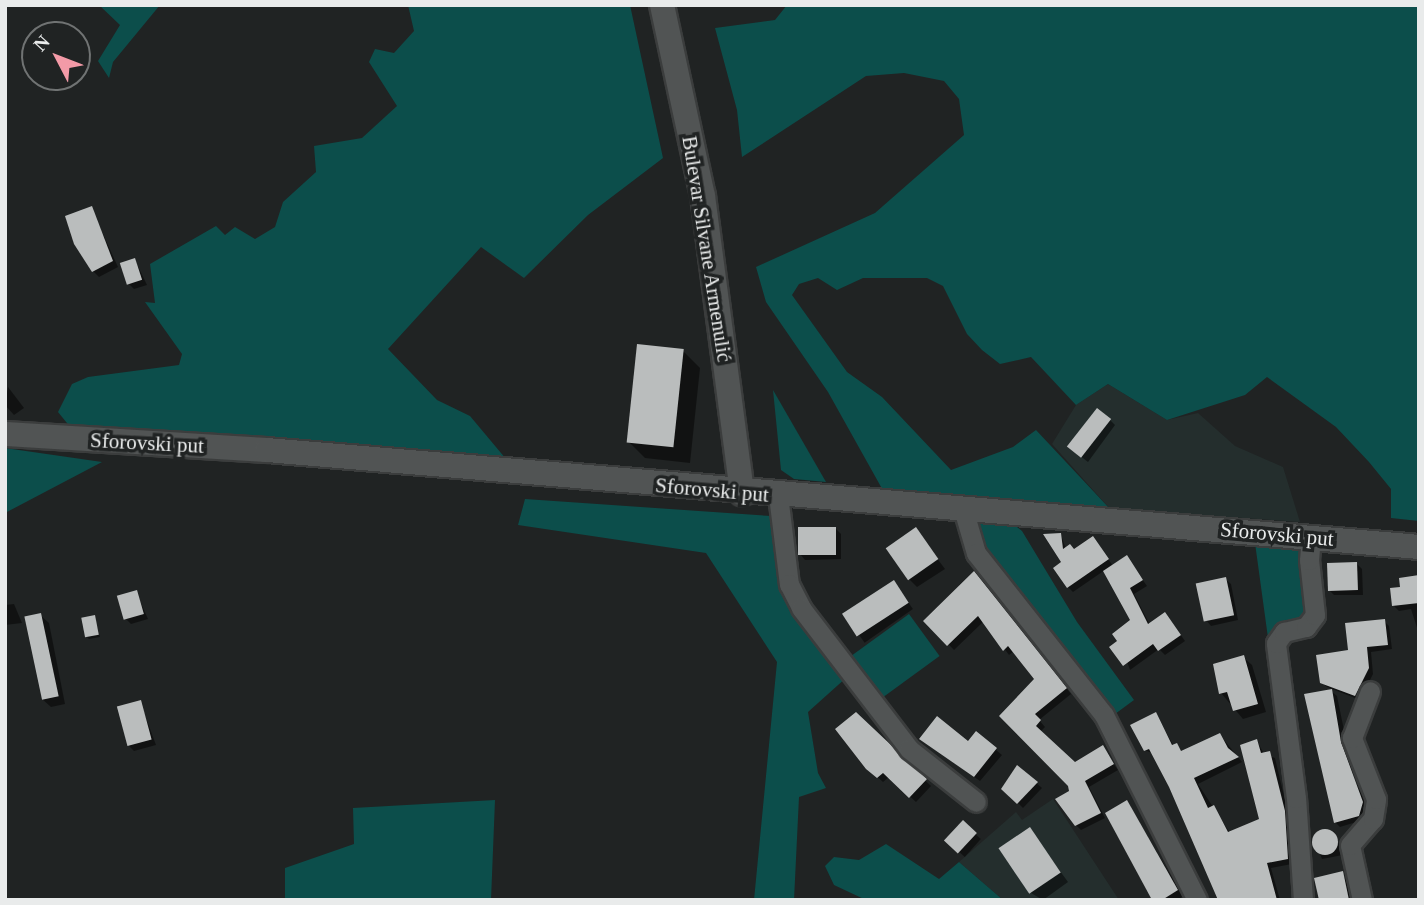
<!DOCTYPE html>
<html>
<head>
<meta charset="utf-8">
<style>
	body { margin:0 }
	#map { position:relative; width:1424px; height:905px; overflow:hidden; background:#202323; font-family:Georgia,serif }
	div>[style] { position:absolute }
	.built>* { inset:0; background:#242e2d }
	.green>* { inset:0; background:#0c4e4b; transform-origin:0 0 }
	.shadow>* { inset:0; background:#0007; transform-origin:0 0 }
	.building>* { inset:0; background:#babdbd; transform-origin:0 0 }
	.round { border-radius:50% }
	.roads { filter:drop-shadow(2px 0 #3b3d3d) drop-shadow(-2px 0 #3b3d3d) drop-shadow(0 2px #3b3d3d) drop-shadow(0 -2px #3b3d3d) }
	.minor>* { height:19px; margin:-9.5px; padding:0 9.5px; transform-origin:9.5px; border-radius:9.5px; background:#515454 }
	.tertiary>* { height:24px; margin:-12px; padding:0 12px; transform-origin:12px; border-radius:12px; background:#515454 }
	span { translate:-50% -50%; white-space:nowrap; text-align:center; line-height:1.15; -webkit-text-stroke:7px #202323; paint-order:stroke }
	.street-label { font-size:21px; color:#e9ebeb }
	.frame { position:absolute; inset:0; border:7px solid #e9ebeb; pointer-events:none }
	.north { position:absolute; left:21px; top:21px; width:70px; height:70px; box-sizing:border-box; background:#202323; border:2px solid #707373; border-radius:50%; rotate:312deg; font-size:19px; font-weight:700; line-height:28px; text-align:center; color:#e9ebeb }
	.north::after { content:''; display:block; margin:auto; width:24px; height:32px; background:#f39aa7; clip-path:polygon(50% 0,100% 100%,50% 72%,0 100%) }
</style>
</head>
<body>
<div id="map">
	<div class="built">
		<i style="clip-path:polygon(1108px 384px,1167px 420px,1198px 413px,1235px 446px,1283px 467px,1300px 522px,1110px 509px,1052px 444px,1076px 405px)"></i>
		<i style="clip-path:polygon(1053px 799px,1119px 900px,1003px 900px,959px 862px,1016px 812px,1022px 820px)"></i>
	</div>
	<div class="green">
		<i style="clip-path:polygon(99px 5px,160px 5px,113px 62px,109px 78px,98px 61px,120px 25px)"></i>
		<i style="clip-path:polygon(408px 5px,630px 5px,663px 158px,588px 215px,524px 278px,481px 247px,388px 349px,437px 400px,470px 416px,511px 465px,71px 428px,58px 412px,72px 384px,88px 377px,179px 365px,182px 354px,145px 302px,155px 303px,150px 264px,216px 226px,225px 235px,235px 227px,255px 239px,275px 227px,283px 202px,316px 172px,314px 146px,362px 138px,397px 106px,369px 62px,375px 49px,394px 53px,414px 31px)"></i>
		<i style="clip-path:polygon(787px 5px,1419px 5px,1419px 521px,1391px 518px,1391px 489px,1369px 462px,1336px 427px,1267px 377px,1245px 395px,1167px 420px,1108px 384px,1076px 405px,1031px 357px,1000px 364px,982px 350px,967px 334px,943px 286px,927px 278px,863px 278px,837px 290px,818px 278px,799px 284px,792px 295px,847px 372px,882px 397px,951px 470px,1013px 447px,1036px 430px,1110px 509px,885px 494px,828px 392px,766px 302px,756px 267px,875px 213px,964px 135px,959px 99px,944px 81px,904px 73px,866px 76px,742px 157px,737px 110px,715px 28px,775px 20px)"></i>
		<i style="clip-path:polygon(773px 390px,826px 482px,794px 479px,781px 470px)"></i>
		<i style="clip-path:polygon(5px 448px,102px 462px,5px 513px)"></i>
		<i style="clip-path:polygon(525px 499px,771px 516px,785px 600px,847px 677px,808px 712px,818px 773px,826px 788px,799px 797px,794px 900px,754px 900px,777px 662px,706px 553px,518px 525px)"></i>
		<i style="clip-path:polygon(979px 523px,1017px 527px,1022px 531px,1077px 622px,1134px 700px,1115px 714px,976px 543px)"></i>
		<i style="clip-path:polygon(1255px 543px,1300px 544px,1306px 617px,1274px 631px,1268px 638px)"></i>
		<i style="left:909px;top:614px;width:52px;height:75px;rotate:54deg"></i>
		<i style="clip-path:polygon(495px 800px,491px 900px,280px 900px,285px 898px,285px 868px,354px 844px,353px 808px)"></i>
		<i style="clip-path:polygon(886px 844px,939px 879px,959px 862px,1003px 900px,866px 900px,834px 885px,825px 866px,834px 857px,859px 860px)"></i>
	</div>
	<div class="shadow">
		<i style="clip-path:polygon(91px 208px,118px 267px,99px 277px,93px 271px)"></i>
		<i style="clip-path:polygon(135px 260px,147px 285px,134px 289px,129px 284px)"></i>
		<i style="clip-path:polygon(683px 351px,700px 368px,690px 463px,645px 458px,628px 441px)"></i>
		<i style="clip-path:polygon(8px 387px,24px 408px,14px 415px,5px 405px)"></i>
		<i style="clip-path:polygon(1110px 420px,1115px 425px,1088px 462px,1075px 452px)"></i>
		<i style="clip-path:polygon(835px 528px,841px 534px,841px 559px,805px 560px,800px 554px)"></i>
		<i style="clip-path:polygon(915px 529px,945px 569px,917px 587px,909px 579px)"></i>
		<i style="clip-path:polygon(1061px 535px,1066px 549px,1074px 551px,1097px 543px,1113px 566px,1127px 558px,1147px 586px,1134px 594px,1150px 625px,1170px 620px,1185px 641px,1165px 655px,1159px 649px,1130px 670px,1120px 642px,1132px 621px,1105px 570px,1073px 592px,1068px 587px)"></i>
		<i style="clip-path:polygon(1357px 564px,1362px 569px,1363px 595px,1334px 595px,1329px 590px)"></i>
		<i style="clip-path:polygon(1419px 577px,1419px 634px,1411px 609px,1399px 611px,1393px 605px,1402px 589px)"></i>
		<i style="clip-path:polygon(979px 579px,1071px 694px,1039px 720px,1045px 727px,1040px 732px,1074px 764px,1102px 748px,1118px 770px,1089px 787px,1105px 818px,1081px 830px,1076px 825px,1069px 785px,1001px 716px,1036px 682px,1014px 651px,1009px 655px,984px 621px,954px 650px,926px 621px)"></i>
		<i style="clip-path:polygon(1225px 579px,1231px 584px,1238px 620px,1211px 626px,1206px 620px)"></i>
		<i style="left:894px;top:582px;width:33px;height:59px;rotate:55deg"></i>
		<i style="clip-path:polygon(136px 592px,148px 619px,131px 624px,126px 619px)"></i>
		<i style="clip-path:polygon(14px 604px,22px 623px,5px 625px,5px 605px)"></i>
		<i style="clip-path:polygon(40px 615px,49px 623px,65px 704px,51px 707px,42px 699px)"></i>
		<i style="clip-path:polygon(94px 617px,100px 637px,89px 639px,87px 637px)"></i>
		<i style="clip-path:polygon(1384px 621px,1389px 626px,1392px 649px,1371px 652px,1373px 674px,1360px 700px,1327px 687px,1321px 682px)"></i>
		<i style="clip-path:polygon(1243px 657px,1252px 665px,1266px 712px,1243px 719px,1221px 693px)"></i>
		<i style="clip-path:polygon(1331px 691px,1337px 696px,1354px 779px,1366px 803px,1366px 819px,1340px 827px,1335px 822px)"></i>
		<i style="clip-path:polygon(140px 702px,156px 745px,134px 751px,129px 746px)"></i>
		<i style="clip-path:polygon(856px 715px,931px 786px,916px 802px,889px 777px,883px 782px,874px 774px)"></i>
		<i style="clip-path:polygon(1155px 715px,1174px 746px,1183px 752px,1220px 735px,1242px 762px,1198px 784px,1230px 833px,1261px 820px,1257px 741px,1264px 754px,1275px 758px,1289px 817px,1292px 864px,1271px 868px,1280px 900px,1222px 900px,1154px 754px,1145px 750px)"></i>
		<i style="clip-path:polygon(977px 734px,1002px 755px,980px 781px,927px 744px,968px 744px)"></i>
		<i style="clip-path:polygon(1018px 767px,1042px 788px,1023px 808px,1004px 789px)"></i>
		<i style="clip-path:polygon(1127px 802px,1183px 896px,1178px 900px,1155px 900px)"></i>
		<i style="left:963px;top:823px;width:24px;height:24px;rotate:42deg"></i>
		<i style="clip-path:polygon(1030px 830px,1068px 882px,1043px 900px,1031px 893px,1001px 849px)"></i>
		<i style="clip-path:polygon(1334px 831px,1343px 855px,1322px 859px,1313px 836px)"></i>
		<i style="clip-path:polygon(1343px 873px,1353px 900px,1321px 900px)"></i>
	</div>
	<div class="building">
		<i style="clip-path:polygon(92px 206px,113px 261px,92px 272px,74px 244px,65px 216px)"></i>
		<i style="left:135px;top:258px;width:23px;height:16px;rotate:72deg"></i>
		<i style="left:637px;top:344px;width:47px;height:99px;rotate:6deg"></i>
		<i style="left:1097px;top:408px;width:18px;height:49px;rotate:38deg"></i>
		<i style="left:798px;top:527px;width:38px;height:28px"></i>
		<i style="left:916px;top:527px;width:39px;height:37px;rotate:55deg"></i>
		<i style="clip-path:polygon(1061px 533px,1063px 549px,1070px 544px,1074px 549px,1093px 536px,1109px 559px,1067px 588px,1053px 568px,1061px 562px,1043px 534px)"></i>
		<i style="clip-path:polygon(1127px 555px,1143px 580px,1130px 588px,1148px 624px,1165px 612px,1181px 635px,1158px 651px,1153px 644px,1123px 666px,1109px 647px,1117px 641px,1112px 634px,1130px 620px,1103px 571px)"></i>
		<i style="left:1357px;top:562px;width:28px;height:30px;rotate:88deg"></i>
		<i style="clip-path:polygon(974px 571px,1067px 688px,1035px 714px,1041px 720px,1036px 726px,1075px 762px,1103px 745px,1114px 764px,1085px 781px,1101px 813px,1075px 826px,1055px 799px,1069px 791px,1068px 786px,999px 716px,1034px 679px,1008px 646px,1003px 651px,978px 616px,947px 646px,923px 621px)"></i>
		<i style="clip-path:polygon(1419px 575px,1419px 603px,1392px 606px,1390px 588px,1400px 587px,1399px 578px)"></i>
		<i style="left:1226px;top:577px;width:39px;height:31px;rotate:78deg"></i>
		<i style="left:894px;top:580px;width:27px;height:62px;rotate:57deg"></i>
		<i style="left:137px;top:590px;width:25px;height:21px;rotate:74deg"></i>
		<i style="left:41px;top:613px;width:85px;height:17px;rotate:78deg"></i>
		<i style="left:95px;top:615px;width:20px;height:14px;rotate:79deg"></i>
		<i style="clip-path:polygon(1385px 619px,1388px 645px,1367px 647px,1369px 668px,1355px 696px,1320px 683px,1316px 655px,1348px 650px,1345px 623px)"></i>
		<i style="clip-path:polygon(1244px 655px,1258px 704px,1233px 711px,1227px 692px,1219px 694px,1213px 664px)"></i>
		<i style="clip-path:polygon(1332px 689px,1341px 742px,1363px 802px,1359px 816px,1334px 823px,1304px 694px)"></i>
		<i style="left:141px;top:700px;width:41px;height:25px;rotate:75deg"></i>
		<i style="clip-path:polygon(856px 712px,927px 779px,909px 798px,883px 773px,877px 778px,866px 769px,835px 729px)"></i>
		<i style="clip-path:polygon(1156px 712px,1172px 745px,1177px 743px,1181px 751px,1220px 733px,1228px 748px,1239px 757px,1194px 778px,1208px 808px,1214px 805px,1228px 832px,1259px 819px,1240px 745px,1257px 739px,1261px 753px,1270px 751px,1285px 811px,1288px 859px,1267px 863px,1277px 900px,1218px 900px,1169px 787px,1149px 749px,1144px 751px,1130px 725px)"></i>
		<i style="clip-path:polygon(937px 716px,968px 741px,976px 731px,997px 748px,974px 777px,919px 739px)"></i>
		<i style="clip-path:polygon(1017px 765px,1038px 782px,1017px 804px,1001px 789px)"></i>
		<i style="clip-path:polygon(1127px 800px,1178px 890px,1162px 900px,1152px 900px,1105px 813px)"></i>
		<i style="left:963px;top:820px;width:19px;height:28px;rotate:43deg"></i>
		<i style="left:1030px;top:827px;width:55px;height:38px;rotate:56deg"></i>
		<i class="round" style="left:1312px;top:829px;width:26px;height:26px"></i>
		<i style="clip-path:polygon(1343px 871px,1349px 900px,1319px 900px,1314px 878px)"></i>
	</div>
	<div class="roads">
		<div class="minor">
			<i style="left:778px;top:495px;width:90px;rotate:83deg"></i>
			<i style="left:789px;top:584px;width:27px;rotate:63deg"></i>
			<i style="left:801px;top:608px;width:178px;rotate:52.5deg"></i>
			<i style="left:909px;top:749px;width:85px;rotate:38.3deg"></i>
			<i style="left:964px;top:512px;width:43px;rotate:73.7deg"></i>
			<i style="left:976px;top:553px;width:206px;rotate:51.7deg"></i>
			<i style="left:1104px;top:715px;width:207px;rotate:63.3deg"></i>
			<i style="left:1303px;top:900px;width:102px;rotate:-93.9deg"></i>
			<i style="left:1296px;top:798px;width:156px;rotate:-97.4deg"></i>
			<i style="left:1276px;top:643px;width:14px;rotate:-54deg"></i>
			<i style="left:1284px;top:632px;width:23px;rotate:-13deg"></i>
			<i style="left:1306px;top:627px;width:15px;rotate:-53deg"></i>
			<i style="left:1315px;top:615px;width:55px;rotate:-96.2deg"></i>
			<i style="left:1309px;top:560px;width:22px;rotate:-85deg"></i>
			<i style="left:1362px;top:900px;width:56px;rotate:-102.3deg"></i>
			<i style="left:1350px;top:845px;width:35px;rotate:-49deg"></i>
			<i style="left:1373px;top:819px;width:20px;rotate:-81deg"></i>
			<i style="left:1376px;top:799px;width:66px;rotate:-111.5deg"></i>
			<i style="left:1352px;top:738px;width:50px;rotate:-69deg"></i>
		</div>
		<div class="tertiary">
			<i style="left:662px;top:5px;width:195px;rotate:77.9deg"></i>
			<i style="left:703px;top:196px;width:300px;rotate:82.5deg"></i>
			<i style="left:5px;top:434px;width:262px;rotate:3.5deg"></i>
			<i style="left:267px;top:450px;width:1156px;rotate:4.81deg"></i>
		</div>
	</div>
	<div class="street-label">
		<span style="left:707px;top:249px;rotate:81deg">Bulevar Silvane Armenulić</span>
		<span style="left:147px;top:443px;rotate:3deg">Sforovski put</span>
		<span style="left:712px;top:490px;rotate:5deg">Sforovski put</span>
		<span style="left:1277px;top:534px;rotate:5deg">Sforovski put</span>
	</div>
	<div class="frame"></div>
	<div class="north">N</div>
</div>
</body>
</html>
